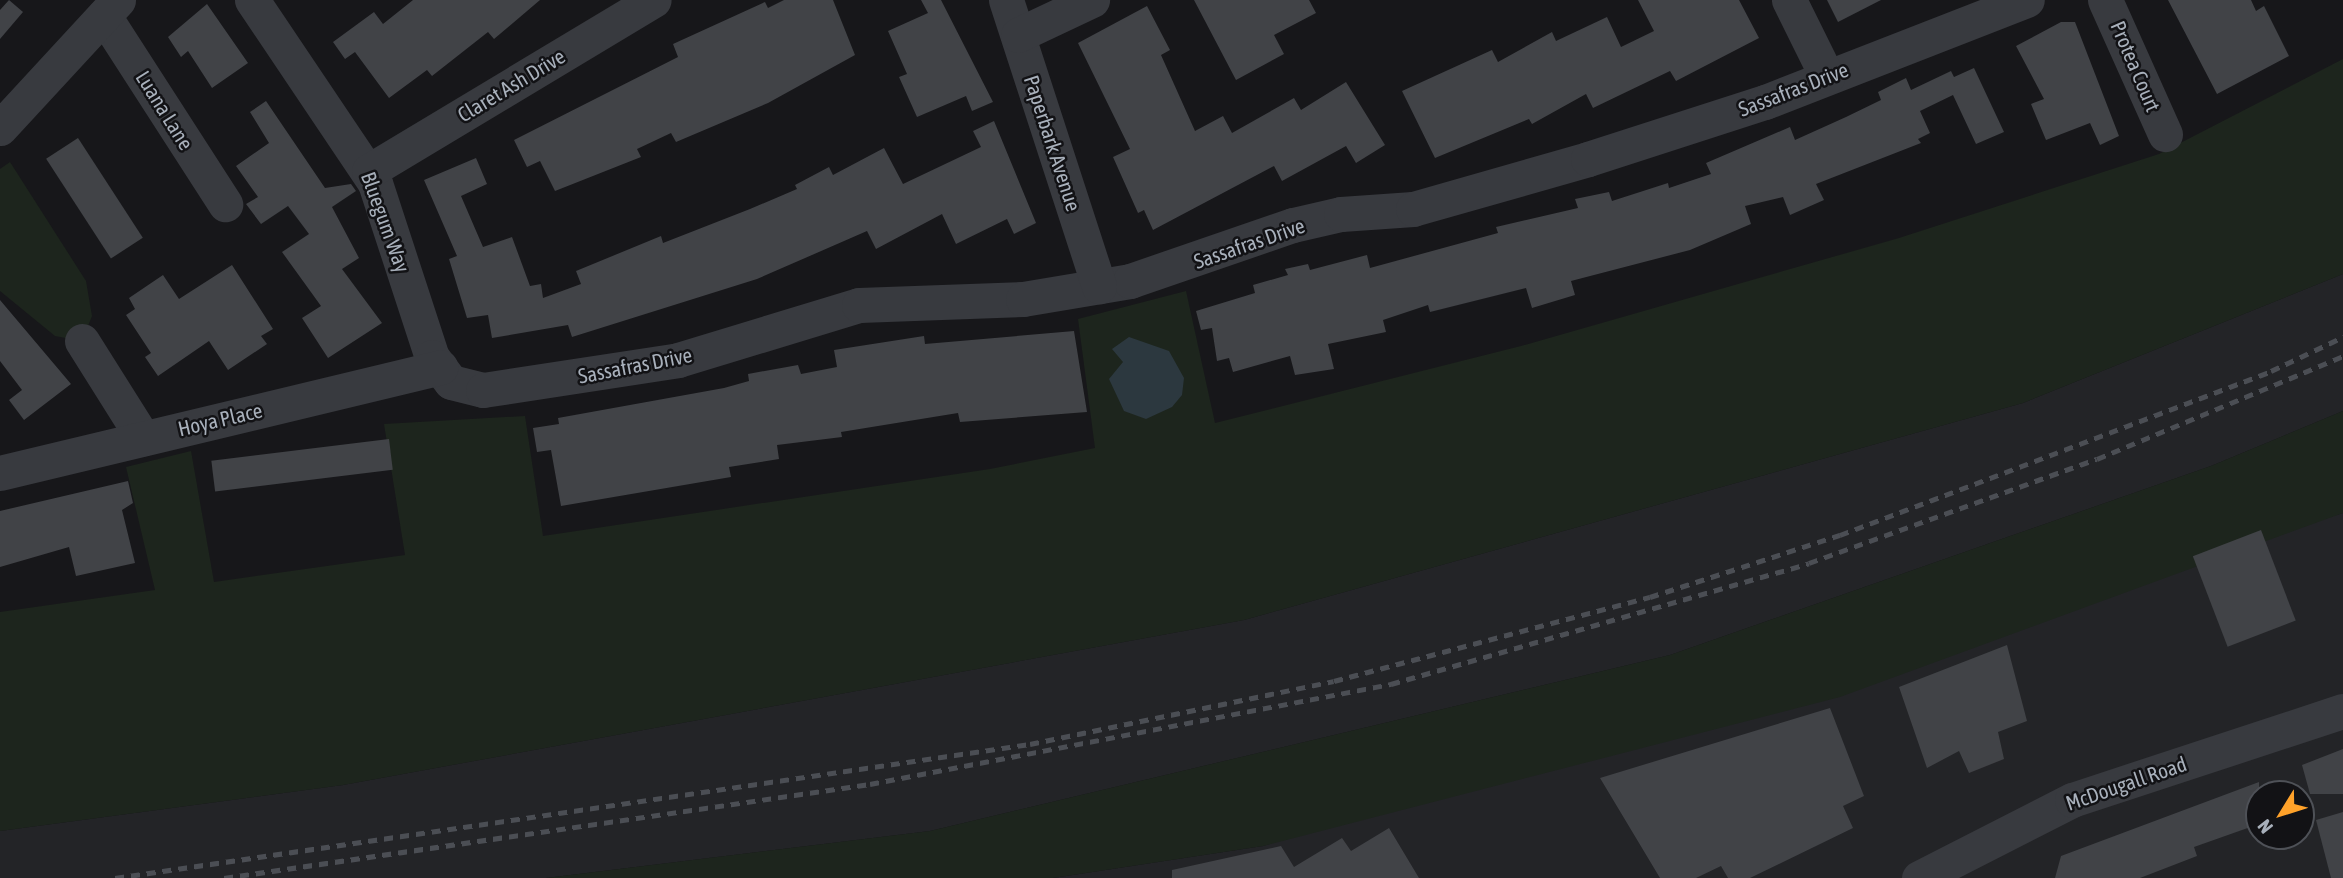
<!DOCTYPE html>
<html>
<head>
<meta charset="utf-8">
<style>
	body { margin:0 }
	#map { position:relative; width:2343px; height:878px; overflow:hidden; background:#17171a; font-family:"Asap Condensed",sans-serif }
	div>[style] { position:absolute }
	.built>* { inset:0; background:#232427 }
	.green>* { inset:0; background:#1d251d }
	.water>* { inset:0; background:#2c383f }
	.building>* { inset:0; background:#414347; transform-origin:0 0 }
	.minor>* { height:35px; margin:-17.5px; padding:0 17.5px; transform-origin:17.5px; border-radius:17.5px; background:#383a3f }
	.rail>* { height:5px; margin-top:-2.5px; transform-origin:0; background:repeating-linear-gradient(90deg,#4b4e54 0 9px,transparent 0 16px) }
	span { translate:-50% -50%; white-space:nowrap; text-align:center; line-height:1.15; -webkit-text-stroke:5px #121215; paint-order:stroke }
	.street-label { font-size:21px; color:#a8b0bb }
	.north { position:absolute; left:2245px; top:780px; width:70px; height:70px; box-sizing:border-box; background:#121215; border:2px solid #4e5157; border-radius:50%; rotate:232deg; font-size:19px; font-weight:700; line-height:28px; text-align:center; color:#a8b0bb }
	.north::after { content:''; display:block; margin:auto; width:24px; height:32px; background:#ffa22a; clip-path:polygon(50% 0,100% 100%,50% 72%,0 100%) }
</style>
</head>
<body>
<div id="map">
	<div class="built">
		<i style="clip-path:polygon(2343px 274px,2343px 411px,2211px 466px,1670px 655px,930px 831px,546px 878px,0 878px,0 831px,343px 785px,1244px 620px,2023px 403px)"></i>
		<i style="clip-path:polygon(evenodd,2343px 513px,2343px 878px,1053px 878px,1263px 846px,2343px 513px,2259px 794px,2301px 794px,2301px 836px,2259px 836px,2259px 794px)"></i>
	</div>
	<div class="green">
		<i style="clip-path:polygon(2343px 59px,2343px 274px,2023px 403px,1244px 620px,343px 785px,0 831px,0 612px,155px 590px,126px 467px,191px 451px,214px 582px,405px 555px,384px 424px,525px 416px,543px 536px,990px 469px,1095px 448px,1078px 319px,1186px 291px,1215px 423px,1521px 346px,1899px 238px,2159px 154px)"></i>
		<i style="clip-path:polygon(10px 162px,86px 281px,92px 316px,82px 341px,55px 336px,0 291px,0 169px)"></i>
		<i style="clip-path:polygon(2343px 411px,2343px 513px,1840px 697px,1263px 846px,1053px 878px,546px 878px,930px 831px,1670px 655px,2211px 466px)"></i>
	</div>
	<div class="water">
		<i style="clip-path:polygon(1129px 337px,1169px 351px,1184px 378px,1182px 395px,1172px 407px,1146px 419px,1124px 411px,1109px 379px,1123px 362px,1112px 349px)"></i>
	</div>
	<div class="building">
		<i style="clip-path:polygon(9px 0,23px 12px,0 39px,0 10px)"></i>
		<i style="clip-path:polygon(413px 0,540px 0,494px 39px,488px 32px,432px 76px,427px 70px,389px 98px,355px 52px,345px 59px,333px 42px,374px 12px,383px 24px)"></i>
		<i style="clip-path:polygon(784px 0,833px 0,855px 55px,768px 103px,676px 142px,671px 133px,637px 149px,641px 157px,555px 191px,540px 161px,527px 167px,514px 140px,678px 57px,673px 44px,765px 2px,768px 8px)"></i>
		<i style="clip-path:polygon(921px 0,941px 0,993px 102px,972px 111px,966px 96px,917px 117px,899px 77px,907px 74px,888px 31px,928px 13px)"></i>
		<i style="clip-path:polygon(1194px 0,1309px 0,1316px 13px,1274px 35px,1284px 54px,1236px 80px)"></i>
		<i style="clip-path:polygon(1638px 0,1739px 0,1759px 38px,1676px 81px,1670px 71px,1593px 108px,1586px 94px,1532px 124px,1529px 119px,1435px 158px,1402px 91px,1492px 50px,1498px 62px,1552px 32px,1556px 41px,1607px 17px,1621px 47px,1654px 31px)"></i>
		<i style="clip-path:polygon(1827px 0,1881px 0,1838px 22px)"></i>
		<i style="clip-path:polygon(2168px 0,2251px 0,2256px 11px,2264px 6px,2289px 56px,2217px 94px)"></i>
		<i style="clip-path:polygon(207px 4px,248px 63px,212px 88px,188px 51px,181px 57px,168px 37px)"></i>
		<i style="clip-path:polygon(1147px 6px,1170px 50px,1161px 55px,1195px 131px,1223px 116px,1232px 133px,1294px 98px,1301px 110px,1346px 82px,1385px 145px,1356px 163px,1346px 146px,1282px 181px,1274px 166px,1153px 230px,1144px 210px,1138px 213px,1113px 157px,1130px 149px,1078px 43px)"></i>
		<i style="clip-path:polygon(2061px 22px,2075px 22px,2119px 136px,2100px 145px,2090px 123px,2046px 140px,2031px 104px,2044px 99px,2016px 46px)"></i>
		<i style="clip-path:polygon(1974px 68px,2004px 132px,1976px 144px,1953px 95px,1920px 111px,1930px 133px,1918px 139px,1921px 143px,1816px 184px,1824px 200px,1790px 215px,1783px 197px,1745px 206px,1751px 224px,1690px 250px,1571px 281px,1575px 295px,1532px 308px,1526px 288px,1430px 312px,1428px 305px,1383px 320px,1386px 332px,1328px 344px,1334px 369px,1295px 375px,1290px 356px,1233px 372px,1229px 358px,1217px 361px,1212px 328px,1201px 330px,1196px 311px,1255px 293px,1253px 285px,1288px 275px,1285px 269px,1308px 264px,1310px 270px,1367px 255px,1370px 268px,1498px 233px,1496px 227px,1578px 208px,1575px 199px,1609px 192px,1612px 201px,1668px 183px,1669px 188px,1711px 174px,1706px 163px,1790px 127px,1795px 140px,1846px 117px,1881px 100px,1878px 92px,1906px 78px,1911px 90px,1951px 71px,1954px 77px)"></i>
		<i style="clip-path:polygon(266px 101px,325px 188px,351px 184px,356px 191px,332px 207px,359px 258px,342px 269px,382px 323px,328px 358px,302px 318px,321px 306px,282px 252px,309px 234px,288px 206px,261px 224px,246px 204px,258px 197px,236px 166px,269px 143px,250px 112px)"></i>
		<i style="clip-path:polygon(994px 121px,1036px 223px,1014px 234px,1007px 219px,956px 244px,942px 214px,876px 249px,867px 231px,757px 279px,572px 337px,568px 325px,492px 338px,488px 315px,467px 318px,449px 259px,457px 256px,424px 180px,476px 158px,487px 184px,461px 196px,483px 247px,512px 237px,530px 286px,541px 284px,543px 298px,581px 284px,576px 271px,661px 236px,663px 243px,750px 209px,797px 189px,795px 185px,829px 167px,833px 175px,884px 148px,903px 184px,981px 147px,973px 131px)"></i>
		<i style="left:78px;top:138px;width:119px;height:38px;rotate:57deg"></i>
		<i style="clip-path:polygon(232px 265px,273px 329px,261px 336px,267px 344px,228px 370px,209px 341px,158px 376px,145px 357px,151px 353px,126px 315px,135px 309px,129px 298px,163px 275px,179px 299px)"></i>
		<i style="clip-path:polygon(0 300px,71px 384px,24px 420px,9px 400px,22px 390px,0 361px)"></i>
		<i style="clip-path:polygon(1074px 331px,1087px 412px,960px 422px,958px 413px,841px 432px,842px 437px,777px 445px,779px 459px,729px 467px,731px 477px,561px 506px,551px 450px,537px 452px,533px 428px,559px 424px,558px 418px,724px 388px,749px 381px,748px 374px,798px 365px,801px 374px,837px 367px,834px 350px,924px 336px,925px 344px)"></i>
		<i style="left:389px;top:439px;width:31px;height:179px;rotate:83deg"></i>
		<i style="clip-path:polygon(128px 481px,133px 503px,122px 510px,135px 563px,76px 576px,69px 547px,0 567px,0 511px)"></i>
		<i style="left:2261px;top:530px;width:97px;height:73px;rotate:69deg"></i>
		<i style="clip-path:polygon(2007px 645px,2027px 721px,1998px 732px,2004px 759px,1969px 773px,1959px 751px,1927px 768px,1899px 687px)"></i>
		<i style="clip-path:polygon(1830px 708px,1864px 796px,1843px 806px,1853px 828px,1750px 878px,1728px 878px,1721px 866px,1696px 878px,1660px 878px,1600px 778px)"></i>
		<i style="clip-path:polygon(2343px 749px,2343px 794px,2310px 794px,2302px 765px)"></i>
		<i style="clip-path:polygon(2259px 782px,2259px 824px,2194px 847px,2197px 856px,2140px 878px,2055px 878px,2061px 856px)"></i>
		<i style="clip-path:polygon(2343px 812px,2343px 878px,2331px 878px,2316px 820px)"></i>
		<i style="clip-path:polygon(1389px 828px,1419px 878px,1172px 878px,1172px 870px,1281px 846px,1294px 867px,1342px 838px,1351px 851px)"></i>
	</div>
	<div class="minor">
		<i style="left:252px;top:0;width:220px;rotate:56.1deg"></i>
		<i style="left:375px;top:183px;width:183px;rotate:71.9deg"></i>
		<i style="left:432px;top:357px;width:31px;rotate:53deg"></i>
		<i style="left:451px;top:382px;width:33px;rotate:14deg"></i>
		<i style="left:483px;top:390px;width:197px;rotate:-8.7deg"></i>
		<i style="left:678px;top:360px;width:189px;rotate:-16.9deg"></i>
		<i style="left:859px;top:305px;width:164px;rotate:-2.1deg"></i>
		<i style="left:1023px;top:299px;width:109px;rotate:-9.5deg"></i>
		<i style="left:1130px;top:281px;width:172px;rotate:-19deg"></i>
		<i style="left:1293px;top:225px;width:49px;rotate:-12.9deg"></i>
		<i style="left:1341px;top:214px;width:72px;rotate:-4deg"></i>
		<i style="left:1413px;top:209px;width:182px;rotate:-15.9deg"></i>
		<i style="left:1588px;top:159px;width:186px;rotate:-17.9deg"></i>
		<i style="left:1765px;top:102px;width:281px;rotate:-21.3deg"></i>
		<i style="left:1006px;top:0;width:301px;rotate:72deg"></i>
		<i style="left:1789px;top:0;width:86px;rotate:63.7deg"></i>
		<i style="left:2105px;top:0;width:147px;rotate:65.9deg"></i>
		<i style="left:104px;top:16px;width:224px;rotate:57.2deg"></i>
		<i style="left:1018px;top:35px;width:82px;rotate:-25.3deg"></i>
		<i style="left:0;top:128px;width:174px;rotate:-47.3deg"></i>
		<i style="left:369px;top:171px;width:332px;rotate:-31deg"></i>
		<i style="left:82px;top:341px;width:115px;rotate:57.8deg"></i>
		<i style="left:0;top:473px;width:453px;rotate:-13.5deg"></i>
		<i style="left:1919px;top:878px;width:172px;rotate:-27deg"></i>
		<i style="left:2072px;top:800px;width:285px;rotate:-18.2deg"></i>
	</div>
	<div class="rail">
		<i style="left:115px;top:878px;width:925px;rotate:-8.33deg"></i>
		<i style="left:1030px;top:744px;width:310px;rotate:-11.7deg"></i>
		<i style="left:1334px;top:681px;width:327px;rotate:-14.9deg"></i>
		<i style="left:1650px;top:597px;width:200px;rotate:-18.1deg"></i>
		<i style="left:1840px;top:535px;width:461px;rotate:-20.8deg"></i>
		<i style="left:2271px;top:371px;width:80px;rotate:-25.3deg"></i>
		<i style="left:224px;top:878px;width:653px;rotate:-8.28deg"></i>
		<i style="left:870px;top:784px;width:531px;rotate:-10.87deg"></i>
		<i style="left:1391px;top:684px;width:435px;rotate:-16.1deg"></i>
		<i style="left:1809px;top:563px;width:306px;rotate:-19.9deg"></i>
		<i style="left:2097px;top:459px;width:267px;rotate:-22.7deg"></i>
	</div>
	<div class="street-label">
		<span style="left:2136px;top:66px;rotate:67deg">Protea Court</span>
		<span style="left:511px;top:85px;rotate:-31deg">Claret Ash Drive</span>
		<span style="left:1793px;top:89px;rotate:-21deg">Sassafras Drive</span>
		<span style="left:165px;top:110px;rotate:58deg">Luana Lane</span>
		<span style="left:1053px;top:143px;rotate:72deg">Paperbark Avenue</span>
		<span style="left:386px;top:222px;rotate:70deg">Bluegum Way</span>
		<span style="left:1249px;top:243px;rotate:-19deg">Sassafras Drive</span>
		<span style="left:635px;top:365px;rotate:-11deg">Sassafras Drive</span>
		<span style="left:220px;top:419px;rotate:-13deg">Hoya Place</span>
		<span style="left:2126px;top:783px;rotate:-19deg">McDougall Road</span>
	</div>
	<div class="north">N</div>
</div>
</body>
</html>
